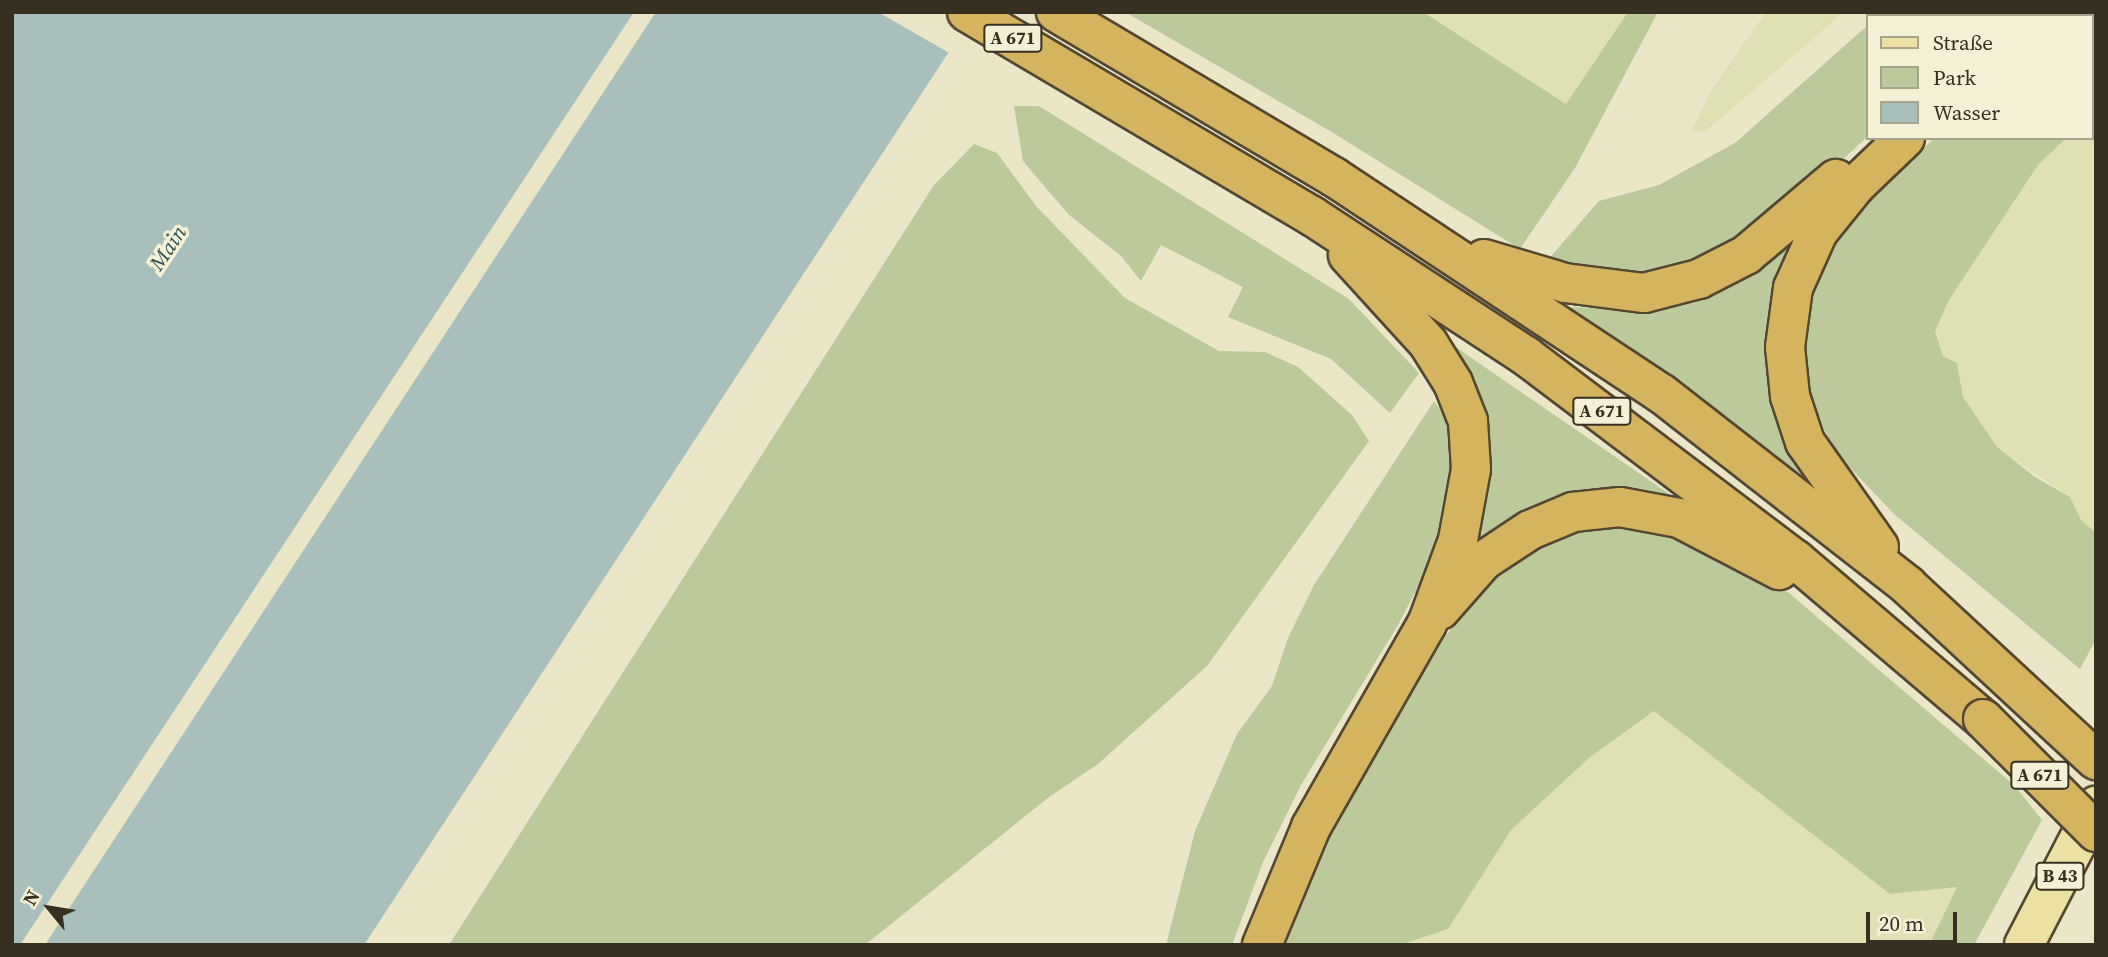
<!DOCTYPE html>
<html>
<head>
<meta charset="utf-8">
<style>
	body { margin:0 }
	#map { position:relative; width:2108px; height:957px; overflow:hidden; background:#ebe6c7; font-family:"Source Serif 4",serif }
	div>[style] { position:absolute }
	.farmland>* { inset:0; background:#e0e0b5 }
	.green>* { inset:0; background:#bcc99b }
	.water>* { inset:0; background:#a8bfbc }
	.pier>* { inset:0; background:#ebe6c7 }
	.roads { filter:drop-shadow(2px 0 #544731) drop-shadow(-2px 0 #544731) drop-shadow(0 2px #544731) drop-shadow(0 -2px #544731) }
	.primary>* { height:38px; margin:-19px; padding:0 19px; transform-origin:19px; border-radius:19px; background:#ebe1a2 }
	.motorway>* { height:38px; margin:-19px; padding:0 19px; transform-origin:19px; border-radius:19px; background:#d4b45e }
	.bridges { filter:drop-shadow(2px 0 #544731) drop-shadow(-2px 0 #544731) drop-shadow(0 2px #544731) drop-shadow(0 -2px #544731) }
	.motorway-bridge>* { height:38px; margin:-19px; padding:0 19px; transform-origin:19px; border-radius:19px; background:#d4b45e }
	span { translate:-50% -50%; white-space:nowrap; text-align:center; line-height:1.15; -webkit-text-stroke:7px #f3f0d6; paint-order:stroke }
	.shield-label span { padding:2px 5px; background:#f3f0d6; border:2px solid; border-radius:5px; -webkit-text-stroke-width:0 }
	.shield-label { font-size:18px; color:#372f20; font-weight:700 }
	.water-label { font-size:21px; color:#315255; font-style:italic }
	.frame { position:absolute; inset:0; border:14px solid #372f20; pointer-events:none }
	.legend { position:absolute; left:1866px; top:14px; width:228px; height:126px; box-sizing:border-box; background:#f3f0d6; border:2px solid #a8a38d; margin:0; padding:9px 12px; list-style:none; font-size:21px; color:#372f20 }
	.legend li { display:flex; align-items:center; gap:14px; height:35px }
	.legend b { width:35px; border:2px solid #a8a38d }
	.north { position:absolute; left:14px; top:873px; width:70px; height:70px; -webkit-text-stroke:5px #f3f0d6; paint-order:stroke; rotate:300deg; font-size:19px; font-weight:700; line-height:28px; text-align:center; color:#372f20 }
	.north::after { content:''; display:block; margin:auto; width:24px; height:32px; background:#372f20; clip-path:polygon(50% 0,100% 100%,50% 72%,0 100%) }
	.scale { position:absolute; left:1866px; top:912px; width:91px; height:32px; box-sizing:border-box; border:4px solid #372f20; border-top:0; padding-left:9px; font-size:21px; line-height:24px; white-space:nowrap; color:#372f20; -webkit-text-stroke:5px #f3f0d6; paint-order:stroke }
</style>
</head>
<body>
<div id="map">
	<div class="farmland">
		<i style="clip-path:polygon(1423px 12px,1628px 12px,1566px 104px)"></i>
		<i style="clip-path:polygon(1766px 12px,1844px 12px,1704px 133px,1692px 131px,1712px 89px)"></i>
		<i style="clip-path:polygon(2096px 110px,2096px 533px,2081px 520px,2070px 497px,1997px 448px,1963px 397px,1957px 364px,1943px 356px,1935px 331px,1949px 300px,2038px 165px,2066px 138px,2092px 138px)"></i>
		<i style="clip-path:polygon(1655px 711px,1890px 894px,1957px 886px,1929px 945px,1400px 945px,1448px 929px,1511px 830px,1589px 758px)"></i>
	</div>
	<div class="green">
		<i style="clip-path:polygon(1125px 12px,1423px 12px,1566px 104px,1628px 12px,1658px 12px,1575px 168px,1520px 249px,1330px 131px)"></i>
		<i style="clip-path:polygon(1883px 12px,1993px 12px,1879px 16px)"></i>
		<i style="clip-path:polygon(2072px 12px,2096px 12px,2092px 113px,2092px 16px,2069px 16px)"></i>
		<i style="clip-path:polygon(1868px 25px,1868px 136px,1788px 210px,1685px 269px,1640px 276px,1546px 262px,1599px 201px,1659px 185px,1735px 143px)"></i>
		<i style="clip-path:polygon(1014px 106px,1039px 106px,1349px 299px,1419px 373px,1390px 413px,1331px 359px,1228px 317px,1243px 287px,1161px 245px,1141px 281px,1121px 256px,1069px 215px,1023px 161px)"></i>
		<i style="clip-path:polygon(1935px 138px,2066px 138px,2038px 165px,1949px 300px,1935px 331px,1943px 356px,1957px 363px,1963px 397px,1997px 447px,2035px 477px,2070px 497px,2081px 520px,2096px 533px,2096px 639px,2080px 669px,1894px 514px,1839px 456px,1807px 399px,1802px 333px,1811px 286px,1830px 244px,1870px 196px)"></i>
		<i style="clip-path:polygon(974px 144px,997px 153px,1036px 206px,1125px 298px,1219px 351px,1265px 352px,1298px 367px,1352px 415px,1369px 441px,1207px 666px,1098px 764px,1049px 797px,865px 945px,449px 945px,934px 185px)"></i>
		<i style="clip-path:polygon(1814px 219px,1771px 328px,1843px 505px,1570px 307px,1639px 310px)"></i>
		<i style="clip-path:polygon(1444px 339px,1697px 513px,1641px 495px,1467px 556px,1487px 490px,1488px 459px)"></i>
		<i style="clip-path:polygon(1434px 401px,1447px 419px,1456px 455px,1453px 499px,1435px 554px,1398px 625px,1301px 785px,1263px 862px,1232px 945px,1166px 945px,1195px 831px,1237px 734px,1272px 686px,1288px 638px,1314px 585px)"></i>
		<i style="clip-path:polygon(1634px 520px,1702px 542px,1789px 593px,2015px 786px,2042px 820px,1974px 945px,1929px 945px,1957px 887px,1890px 894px,1654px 711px,1589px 758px,1511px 830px,1448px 929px,1400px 945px,1281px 945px,1312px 869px,1368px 764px,1434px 650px,1489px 583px,1560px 534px)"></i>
	</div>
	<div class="water">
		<i style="clip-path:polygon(12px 12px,634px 12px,20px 945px,12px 945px)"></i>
		<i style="clip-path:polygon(656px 12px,975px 12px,364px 945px,45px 945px)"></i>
	</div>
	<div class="pier">
		<i style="clip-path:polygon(878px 12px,978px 12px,951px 54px)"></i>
	</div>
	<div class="roads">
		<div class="primary">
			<i style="left:2024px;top:945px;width:157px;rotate:-62.6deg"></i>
		</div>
		<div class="motorway">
			<i style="left:967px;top:12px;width:401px;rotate:30.6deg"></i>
			<i style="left:1312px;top:216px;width:256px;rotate:33.2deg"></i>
			<i style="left:1526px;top:356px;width:338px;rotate:37.1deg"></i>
			<i style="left:1796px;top:560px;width:245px;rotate:40.4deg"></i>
			<i style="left:1056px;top:12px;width:323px;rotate:30.7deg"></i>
			<i style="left:1334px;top:177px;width:393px;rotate:33.5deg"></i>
			<i style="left:1662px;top:394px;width:311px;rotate:37.9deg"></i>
			<i style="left:1907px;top:585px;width:258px;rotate:42.8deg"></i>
			<i style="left:2002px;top:16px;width:6px;rotate:-45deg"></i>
			<i style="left:2033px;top:16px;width:6px;rotate:-45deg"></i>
			<i style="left:1484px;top:259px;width:84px;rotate:16.5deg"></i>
			<i style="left:1565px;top:283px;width:80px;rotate:7.2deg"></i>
			<i style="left:1644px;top:293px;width:57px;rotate:-14.3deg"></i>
			<i style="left:1699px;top:279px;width:53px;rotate:-27.1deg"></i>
			<i style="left:1746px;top:255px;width:118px;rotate:-40.2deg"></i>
			<i style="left:1879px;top:547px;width:128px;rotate:-125.2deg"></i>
			<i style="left:1805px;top:442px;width:48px;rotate:-108.1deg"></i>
			<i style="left:1790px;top:396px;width:49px;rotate:-95.8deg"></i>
			<i style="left:1785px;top:347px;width:60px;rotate:-82.3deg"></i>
			<i style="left:1793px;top:288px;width:61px;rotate:-65.9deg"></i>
			<i style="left:1818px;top:232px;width:60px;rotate:-51deg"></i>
			<i style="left:1856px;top:185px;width:68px;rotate:-43.8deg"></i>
			<i style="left:1440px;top:610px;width:65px;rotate:-48.7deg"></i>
			<i style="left:1483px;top:561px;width:56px;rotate:-33.4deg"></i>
			<i style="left:1530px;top:530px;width:47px;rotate:-22.7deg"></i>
			<i style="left:1573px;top:512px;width:47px;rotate:-6.1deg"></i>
			<i style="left:1620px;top:507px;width:60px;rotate:10.6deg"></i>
			<i style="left:1679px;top:518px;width:113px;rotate:27.5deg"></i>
			<i style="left:1262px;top:945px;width:128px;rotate:-67.4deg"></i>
			<i style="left:1311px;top:827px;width:234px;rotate:-60.3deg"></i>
			<i style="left:1427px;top:624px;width:90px;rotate:-69.7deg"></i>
			<i style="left:1458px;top:540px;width:72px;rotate:-79.6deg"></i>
			<i style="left:1471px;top:469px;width:48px;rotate:-93.6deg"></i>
			<i style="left:1468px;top:421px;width:41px;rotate:-111.5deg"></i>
			<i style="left:1453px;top:383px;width:47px;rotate:-122deg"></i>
			<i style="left:1428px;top:343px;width:119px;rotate:-132.3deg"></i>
		</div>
	</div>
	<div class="bridges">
		<div class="motorway-bridge">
			<i style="left:1983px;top:719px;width:160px;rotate:45deg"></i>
		</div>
	</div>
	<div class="shield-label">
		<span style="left:1013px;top:38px">A 671</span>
		<span style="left:1602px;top:411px">A 671</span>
		<span style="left:2040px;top:775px">A 671</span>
		<span style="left:2060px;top:876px">B 43</span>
	</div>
	<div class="water-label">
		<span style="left:168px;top:248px;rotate:-56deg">Main</span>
	</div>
	<div class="frame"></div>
	<ul class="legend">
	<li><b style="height:9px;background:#ebe1a2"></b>Straße</li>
	<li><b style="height:19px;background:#bcc99b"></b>Park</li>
	<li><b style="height:19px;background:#a8bfbc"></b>Wasser</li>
	</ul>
	<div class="north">N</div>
	<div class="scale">20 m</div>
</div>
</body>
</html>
